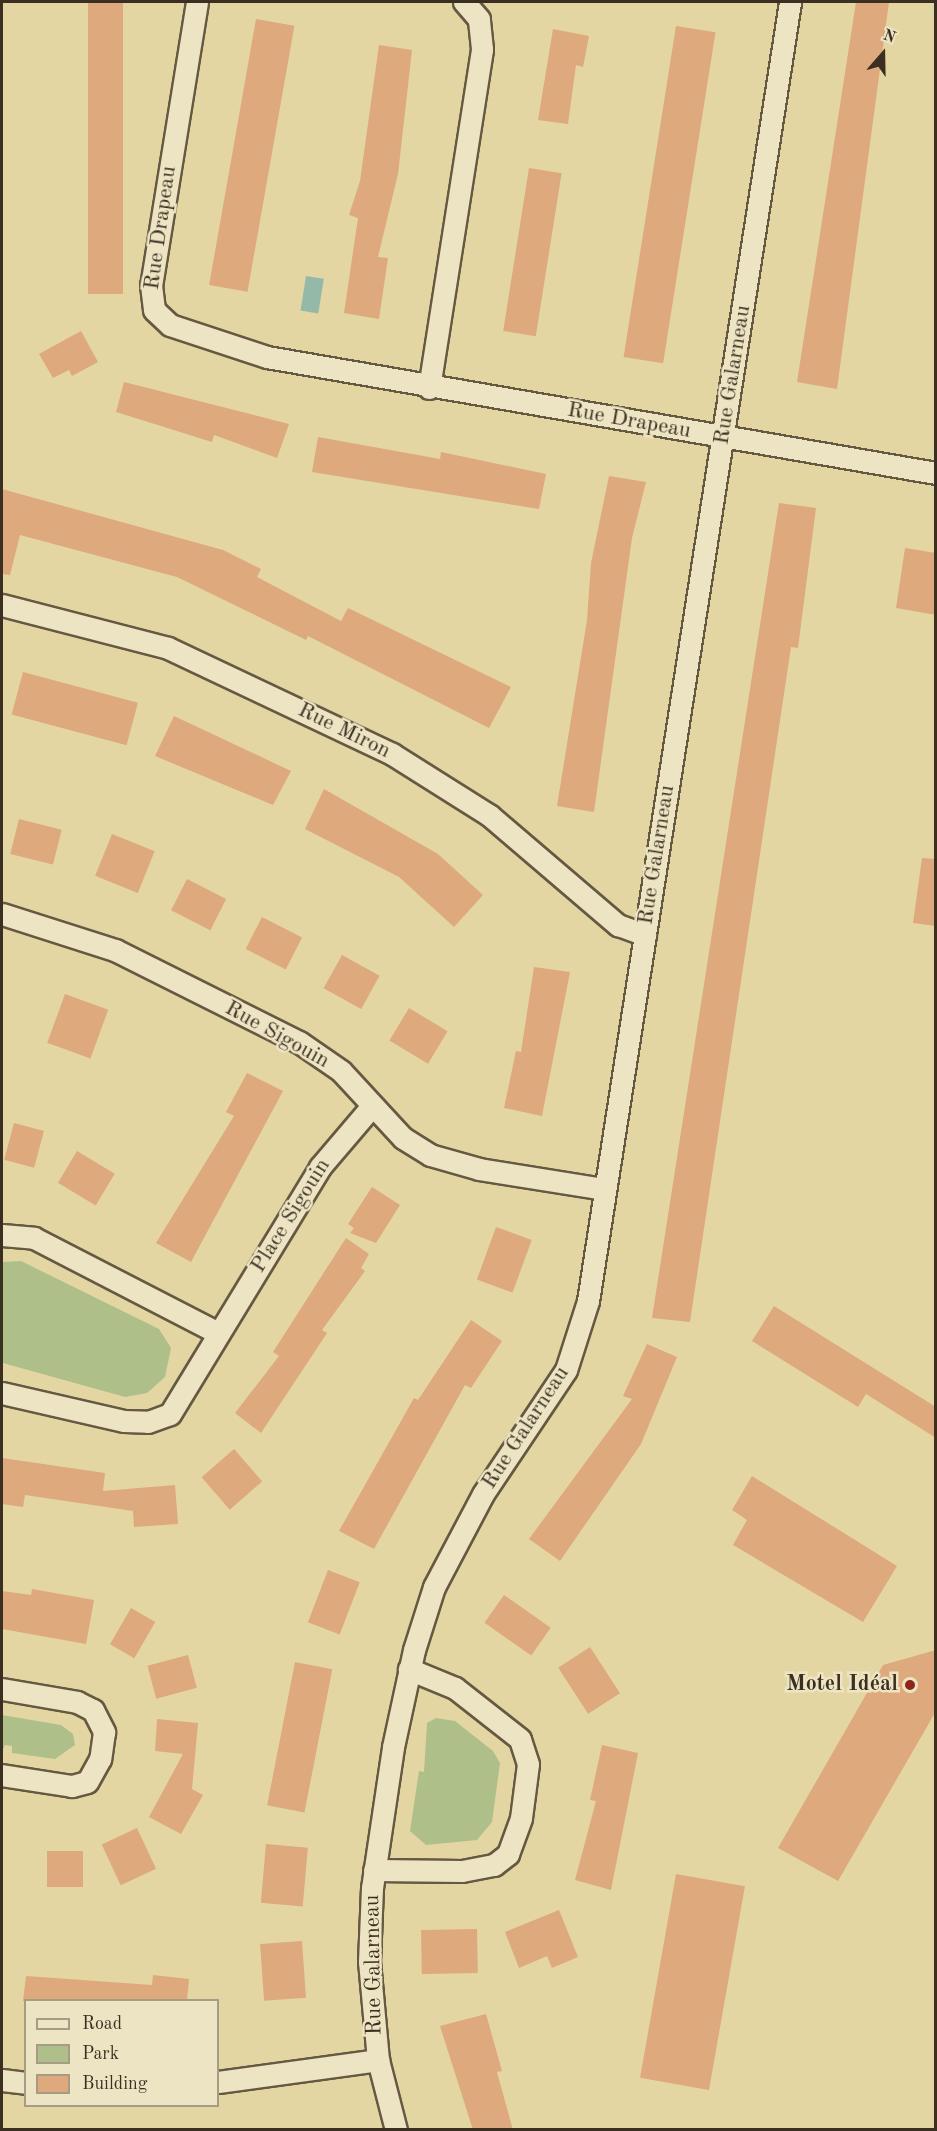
<!DOCTYPE html>
<html>
<head>
<meta charset="utf-8">
<style>
	body { margin:0 }
	#map { position:relative; width:937px; height:2131px; overflow:hidden; background:#e4d6a2; font-family:"Old Standard TT",serif }
	div>[style] { position:absolute }
	.green>* { inset:0; background:#aebf8a }
	.water>* { inset:0; background:#95b9a9; transform-origin:0 0 }
	.building>* { inset:0; background:#dda97d; transform-origin:0 0 }
	.roads { filter:drop-shadow(2px 0 #655942) drop-shadow(-2px 0 #655942) drop-shadow(0 2px #655942) drop-shadow(0 -2px #655942) }
	.minor>* { height:21px; margin:-10.5px; padding:0 10.5px; transform-origin:10.5px; border-radius:10.5px; background:#ede4c3 }
	.dots>* { width:16px; height:16px; translate:-50% -50%; box-sizing:border-box; border:3px solid #ede4c3; border-radius:50% }
	span { translate:-50% -50%; white-space:nowrap; text-align:center; line-height:1.15; -webkit-text-stroke:5px #ede4c3; paint-order:stroke }
	.street-label { font-size:22px; color:#3b2f22 }
	.poi-label { font-size:22px; color:#3b2f22; font-weight:700 }
	.right { translate:-100% -50%; text-align:right }
	.frame { position:absolute; inset:0; border:3px solid #3b2f22; pointer-events:none }
	.legend { position:absolute; left:24px; top:1999px; width:195px; height:108px; box-sizing:border-box; background:#ede4c3; border:2px solid #a69c83; margin:0; padding:8px 10px; list-style:none; font-size:18px; color:#3b2f22 }
	.legend li { display:flex; align-items:center; gap:12px; height:30px }
	.legend b { width:30px; border:2px solid #a69c83 }
	.north { position:absolute; left:853px; top:24px; width:60px; height:60px; -webkit-text-stroke:4px #ede4c3; paint-order:stroke; rotate:20deg; font-size:16px; font-weight:700; line-height:24px; text-align:center; color:#3b2f22 }
	.north::after { content:''; display:block; margin:auto; width:21px; height:27px; background:#3b2f22; clip-path:polygon(50% 0,100% 100%,50% 72%,0 100%) }
</style>
</head>
<body>
<div id="map">
	<div class="green">
		<i style="clip-path:polygon(21px 1261px,159px 1329px,171px 1348px,165px 1377px,147px 1393px,125px 1397px,3px 1363px,2px 1262px)"></i>
		<i style="clip-path:polygon(2px 1715px,61px 1725px,73px 1734px,75px 1745px,55px 1759px,12px 1753px,12px 1746px,5px 1745px,2px 1751px)"></i>
		<i style="clip-path:polygon(436px 1718px,455px 1721px,493px 1751px,500px 1763px,492px 1822px,477px 1840px,426px 1845px,410px 1831px,419px 1771px,424px 1772px,427px 1723px)"></i>
	</div>
	<div class="water">
		<i style="left:306px;top:276px;width:18px;height:35px;rotate:9deg"></i>
	</div>
	<div class="building">
		<i style="left:88px;top:2px;width:35px;height:292px"></i>
		<i style="clip-path:polygon(856px 2px,889px 2px,837px 389px,797px 382px)"></i>
		<i style="left:256px;top:19px;width:39px;height:270px;rotate:10deg"></i>
		<i style="left:676px;top:26px;width:40px;height:335px;rotate:9deg"></i>
		<i style="clip-path:polygon(553px 29px,589px 36px,583px 67px,576px 65px,568px 124px,538px 120px)"></i>
		<i style="clip-path:polygon(379px 45px,412px 50px,398px 174px,378px 257px,388px 258px,379px 319px,344px 313px,358px 218px,349px 215px,360px 181px)"></i>
		<i style="left:529px;top:168px;width:33px;height:165px;rotate:9deg"></i>
		<i style="clip-path:polygon(81px 331px,98px 362px,72px 376px,69px 370px,53px 378px,39px 354px)"></i>
		<i style="clip-path:polygon(124px 382px,289px 424px,277px 458px,214px 435px,212px 442px,116px 412px)"></i>
		<i style="clip-path:polygon(318px 437px,440px 459px,441px 452px,546px 474px,539px 509px,312px 472px)"></i>
		<i style="clip-path:polygon(609px 476px,646px 482px,632px 538px,594px 812px,557px 806px,587px 620px,591px 563px)"></i>
		<i style="clip-path:polygon(2px 489px,223px 550px,261px 569px,257px 577px,341px 621px,348px 608px,511px 687px,489px 728px,308px 636px,306px 640px,177px 577px,20px 535px,10px 575px,2px 574px)"></i>
		<i style="clip-path:polygon(779px 503px,816px 508px,798px 648px,791px 647px,690px 1322px,652px 1318px)"></i>
		<i style="clip-path:polygon(905px 548px,936px 553px,936px 615px,896px 608px)"></i>
		<i style="left:23px;top:672px;width:119px;height:44px;rotate:15deg"></i>
		<i style="clip-path:polygon(174px 716px,291px 771px,273px 805px,155px 756px)"></i>
		<i style="clip-path:polygon(324px 789px,438px 854px,483px 895px,454px 927px,399px 877px,305px 829px)"></i>
		<i style="left:19px;top:819px;width:44px;height:36px;rotate:14deg"></i>
		<i style="left:112px;top:834px;width:46px;height:45px;rotate:22deg"></i>
		<i style="clip-path:polygon(922px 858px,936px 859px,936px 926px,913px 923px)"></i>
		<i style="left:187px;top:879px;width:44px;height:35px;rotate:27deg"></i>
		<i style="left:262px;top:917px;width:45px;height:36px;rotate:27deg"></i>
		<i style="left:342px;top:955px;width:43px;height:38px;rotate:29deg"></i>
		<i style="clip-path:polygon(534px 967px,570px 972px,542px 1116px,504px 1108px,516px 1051px,521px 1052px)"></i>
		<i style="left:65px;top:994px;width:46px;height:52px;rotate:20deg"></i>
		<i style="left:409px;top:1008px;width:45px;height:38px;rotate:31deg"></i>
		<i style="clip-path:polygon(247px 1073px,283px 1091px,191px 1262px,156px 1243px,234px 1116px,226px 1112px)"></i>
		<i style="left:14px;top:1123px;width:31px;height:38px;rotate:15deg"></i>
		<i style="left:77px;top:1151px;width:44px;height:37px;rotate:31deg"></i>
		<i style="clip-path:polygon(372px 1187px,400px 1205px,376px 1243px,350px 1233px,354px 1228px,348px 1224px)"></i>
		<i style="left:496px;top:1227px;width:38px;height:56px;rotate:20deg"></i>
		<i style="clip-path:polygon(346px 1238px,369px 1254px,361px 1268px,365px 1271px,322px 1330px,327px 1333px,261px 1433px,235px 1413px,279px 1356px,273px 1352px)"></i>
		<i style="clip-path:polygon(774px 1306px,936px 1407px,936px 1438px,866px 1394px,858px 1407px,752px 1341px)"></i>
		<i style="clip-path:polygon(471px 1320px,502px 1341px,471px 1388px,465px 1385px,374px 1549px,339px 1531px,414px 1398px,418px 1400px)"></i>
		<i style="clip-path:polygon(647px 1344px,677px 1357px,641px 1444px,560px 1561px,529px 1539px,632px 1399px,623px 1396px)"></i>
		<i style="left:234px;top:1449px;width:43px;height:43px;rotate:49deg"></i>
		<i style="clip-path:polygon(2px 1458px,105px 1473px,103px 1491px,175px 1485px,178px 1524px,134px 1527px,133px 1511px,25px 1495px,23px 1507px,2px 1504px)"></i>
		<i style="clip-path:polygon(752px 1476px,897px 1566px,863px 1622px,733px 1545px,747px 1520px,732px 1510px)"></i>
		<i style="left:328px;top:1570px;width:34px;height:56px;rotate:21deg"></i>
		<i style="clip-path:polygon(32px 1589px,94px 1600px,86px 1644px,2px 1629px,2px 1591px,31px 1595px)"></i>
		<i style="left:504px;top:1595px;width:57px;height:34px;rotate:35deg"></i>
		<i style="left:131px;top:1608px;width:28px;height:42px;rotate:30deg"></i>
		<i style="left:590px;top:1647px;width:55px;height:38px;rotate:57deg"></i>
		<i style="clip-path:polygon(936px 1650px,936px 1711px,838px 1881px,778px 1848px,883px 1665px)"></i>
		<i style="left:188px;top:1655px;width:34px;height:42px;rotate:75deg"></i>
		<i style="left:295px;top:1662px;width:38px;height:146px;rotate:11deg"></i>
		<i style="clip-path:polygon(157px 1719px,198px 1723px,192px 1789px,203px 1795px,181px 1834px,149px 1817px,183px 1754px,155px 1751px)"></i>
		<i style="clip-path:polygon(602px 1745px,638px 1753px,611px 1890px,575px 1880px,596px 1801px,590px 1800px)"></i>
		<i style="left:137px;top:1828px;width:45px;height:39px;rotate:65deg"></i>
		<i style="left:266px;top:1844px;width:42px;height:59px;rotate:5deg"></i>
		<i style="left:47px;top:1851px;width:36px;height:36px"></i>
		<i style="left:676px;top:1874px;width:70px;height:207px;rotate:10deg"></i>
		<i style="clip-path:polygon(559px 1910px,578px 1957px,552px 1968px,547px 1956px,519px 1968px,505px 1932px)"></i>
		<i style="left:477px;top:1929px;width:44px;height:56px;rotate:89deg"></i>
		<i style="left:302px;top:1941px;width:57px;height:42px;rotate:86deg"></i>
		<i style="clip-path:polygon(153px 1975px,189px 1979px,187px 2001px,23px 2001px,26px 1976px,152px 1985px)"></i>
		<i style="clip-path:polygon(486px 2014px,502px 2071px,497px 2072px,513px 2130px,473px 2130px,440px 2026px)"></i>
	</div>
	<div class="roads">
		<div class="minor">
			<i style="left:197px;top:2px;width:287px;rotate:99.2deg"></i>
			<i style="left:151px;top:285px;width:25px;rotate:83deg"></i>
			<i style="left:154px;top:310px;width:22px;rotate:43deg"></i>
			<i style="left:170px;top:325px;width:102px;rotate:18.3deg"></i>
			<i style="left:267px;top:357px;width:679px;rotate:9.84deg"></i>
			<i style="left:429px;top:388px;width:343px;rotate:-81.1deg"></i>
			<i style="left:482px;top:49px;width:30px;rotate:-96deg"></i>
			<i style="left:479px;top:19px;width:23px;rotate:-131deg"></i>
			<i style="left:2px;top:605px;width:171px;rotate:14.5deg"></i>
			<i style="left:168px;top:648px;width:248px;rotate:25.3deg"></i>
			<i style="left:392px;top:754px;width:115px;rotate:32.2deg"></i>
			<i style="left:489px;top:815px;width:170px;rotate:40.5deg"></i>
			<i style="left:618px;top:925px;width:29px;rotate:20deg"></i>
			<i style="left:2px;top:914px;width:119px;rotate:17.7deg"></i>
			<i style="left:115px;top:950px;width:206px;rotate:26.6deg"></i>
			<i style="left:299px;top:1042px;width:51px;rotate:34.6deg"></i>
			<i style="left:341px;top:1071px;width:91px;rotate:47.2deg"></i>
			<i style="left:403px;top:1138px;width:32px;rotate:32deg"></i>
			<i style="left:430px;top:1155px;width:51px;rotate:15.9deg"></i>
			<i style="left:479px;top:1169px;width:127px;rotate:9.1deg"></i>
			<i style="left:2px;top:1235px;width:32px;rotate:5deg"></i>
			<i style="left:34px;top:1238px;width:207px;rotate:27.3deg"></i>
			<i style="left:2px;top:1393px;width:125px;rotate:12.9deg"></i>
			<i style="left:124px;top:1421px;width:24px;rotate:2deg"></i>
			<i style="left:148px;top:1422px;width:23px;rotate:-20deg"></i>
			<i style="left:170px;top:1414px;width:289px;rotate:-58.7deg"></i>
			<i style="left:320px;top:1167px;width:80px;rotate:-49.6deg"></i>
			<i style="left:2px;top:1689px;width:76px;rotate:9.8deg"></i>
			<i style="left:77px;top:1702px;width:18px;rotate:27deg"></i>
			<i style="left:93px;top:1710px;width:25px;rotate:63deg"></i>
			<i style="left:104px;top:1732px;width:27px;rotate:98deg"></i>
			<i style="left:100px;top:1759px;width:26px;rotate:119deg"></i>
			<i style="left:87px;top:1782px;width:16px;rotate:165deg"></i>
			<i style="left:72px;top:1786px;width:71px;rotate:-171.1deg"></i>
			<i style="left:374px;top:1870px;width:88px;rotate:0.7deg"></i>
			<i style="left:462px;top:1871px;width:33px;rotate:-11deg"></i>
			<i style="left:494px;top:1865px;width:18px;rotate:-38deg"></i>
			<i style="left:508px;top:1854px;width:38px;rotate:-70deg"></i>
			<i style="left:521px;top:1818px;width:54px;rotate:-82.6deg"></i>
			<i style="left:528px;top:1764px;width:26px;rotate:-108deg"></i>
			<i style="left:520px;top:1739px;width:83px;rotate:-141.9deg"></i>
			<i style="left:455px;top:1688px;width:50px;rotate:-157.6deg"></i>
			<i style="left:2px;top:2080px;width:24px;rotate:7deg"></i>
			<i style="left:218px;top:2082px;width:162px;rotate:-7.8deg"></i>
			<i style="left:396px;top:2130px;width:72px;rotate:-104.4deg"></i>
			<i style="left:378px;top:2060px;width:98px;rotate:-95.2deg"></i>
			<i style="left:369px;top:1962px;width:74px;rotate:-87.7deg"></i>
			<i style="left:372px;top:1888px;width:143px;rotate:-81.5deg"></i>
			<i style="left:393px;top:1747px;width:99px;rotate:-77.8deg"></i>
			<i style="left:414px;top:1650px;width:66px;rotate:-72.4deg"></i>
			<i style="left:434px;top:1587px;width:105px;rotate:-62.2deg"></i>
			<i style="left:483px;top:1494px;width:149px;rotate:-56.2deg"></i>
			<i style="left:566px;top:1370px;width:72px;rotate:-72.3deg"></i>
			<i style="left:588px;top:1301px;width:1315px;rotate:-81.16deg"></i>
		</div>
	</div>
	<div class="dots">
		<i style="left:910px;top:1685px;background:#8f2418"></i>
	</div>
	<div class="street-label">
		<span style="left:161px;top:228px;rotate:-82deg">Rue Drapeau</span>
		<span style="left:733px;top:375px;rotate:-81deg">Rue Galarneau</span>
		<span style="left:629px;top:421px;rotate:10deg">Rue Drapeau</span>
		<span style="left:344px;top:731px;rotate:26deg">Rue Miron</span>
		<span style="left:657px;top:855px;rotate:-81deg">Rue Galarneau</span>
		<span style="left:277px;top:1035px;rotate:29deg">Rue Sigouin</span>
		<span style="left:291px;top:1216px;rotate:-58deg">Place Sigouin</span>
		<span style="left:526px;top:1428px;rotate:-57deg">Rue Galarneau</span>
		<span style="left:374px;top:1965px;rotate:-91deg">Rue Galarneau</span>
	</div>
	<div class="poi-label">
		<span class="right" style="left:898px;top:1685px">Motel Idéal</span>
	</div>
	<div class="frame"></div>
	<ul class="legend">
	<li><b style="height:8px;background:#ede4c3"></b>Road</li>
	<li><b style="height:16px;background:#aebf8a"></b>Park</li>
	<li><b style="height:16px;background:#dda97d"></b>Building</li>
	</ul>
	<div class="north">N</div>
</div>
</body>
</html>
